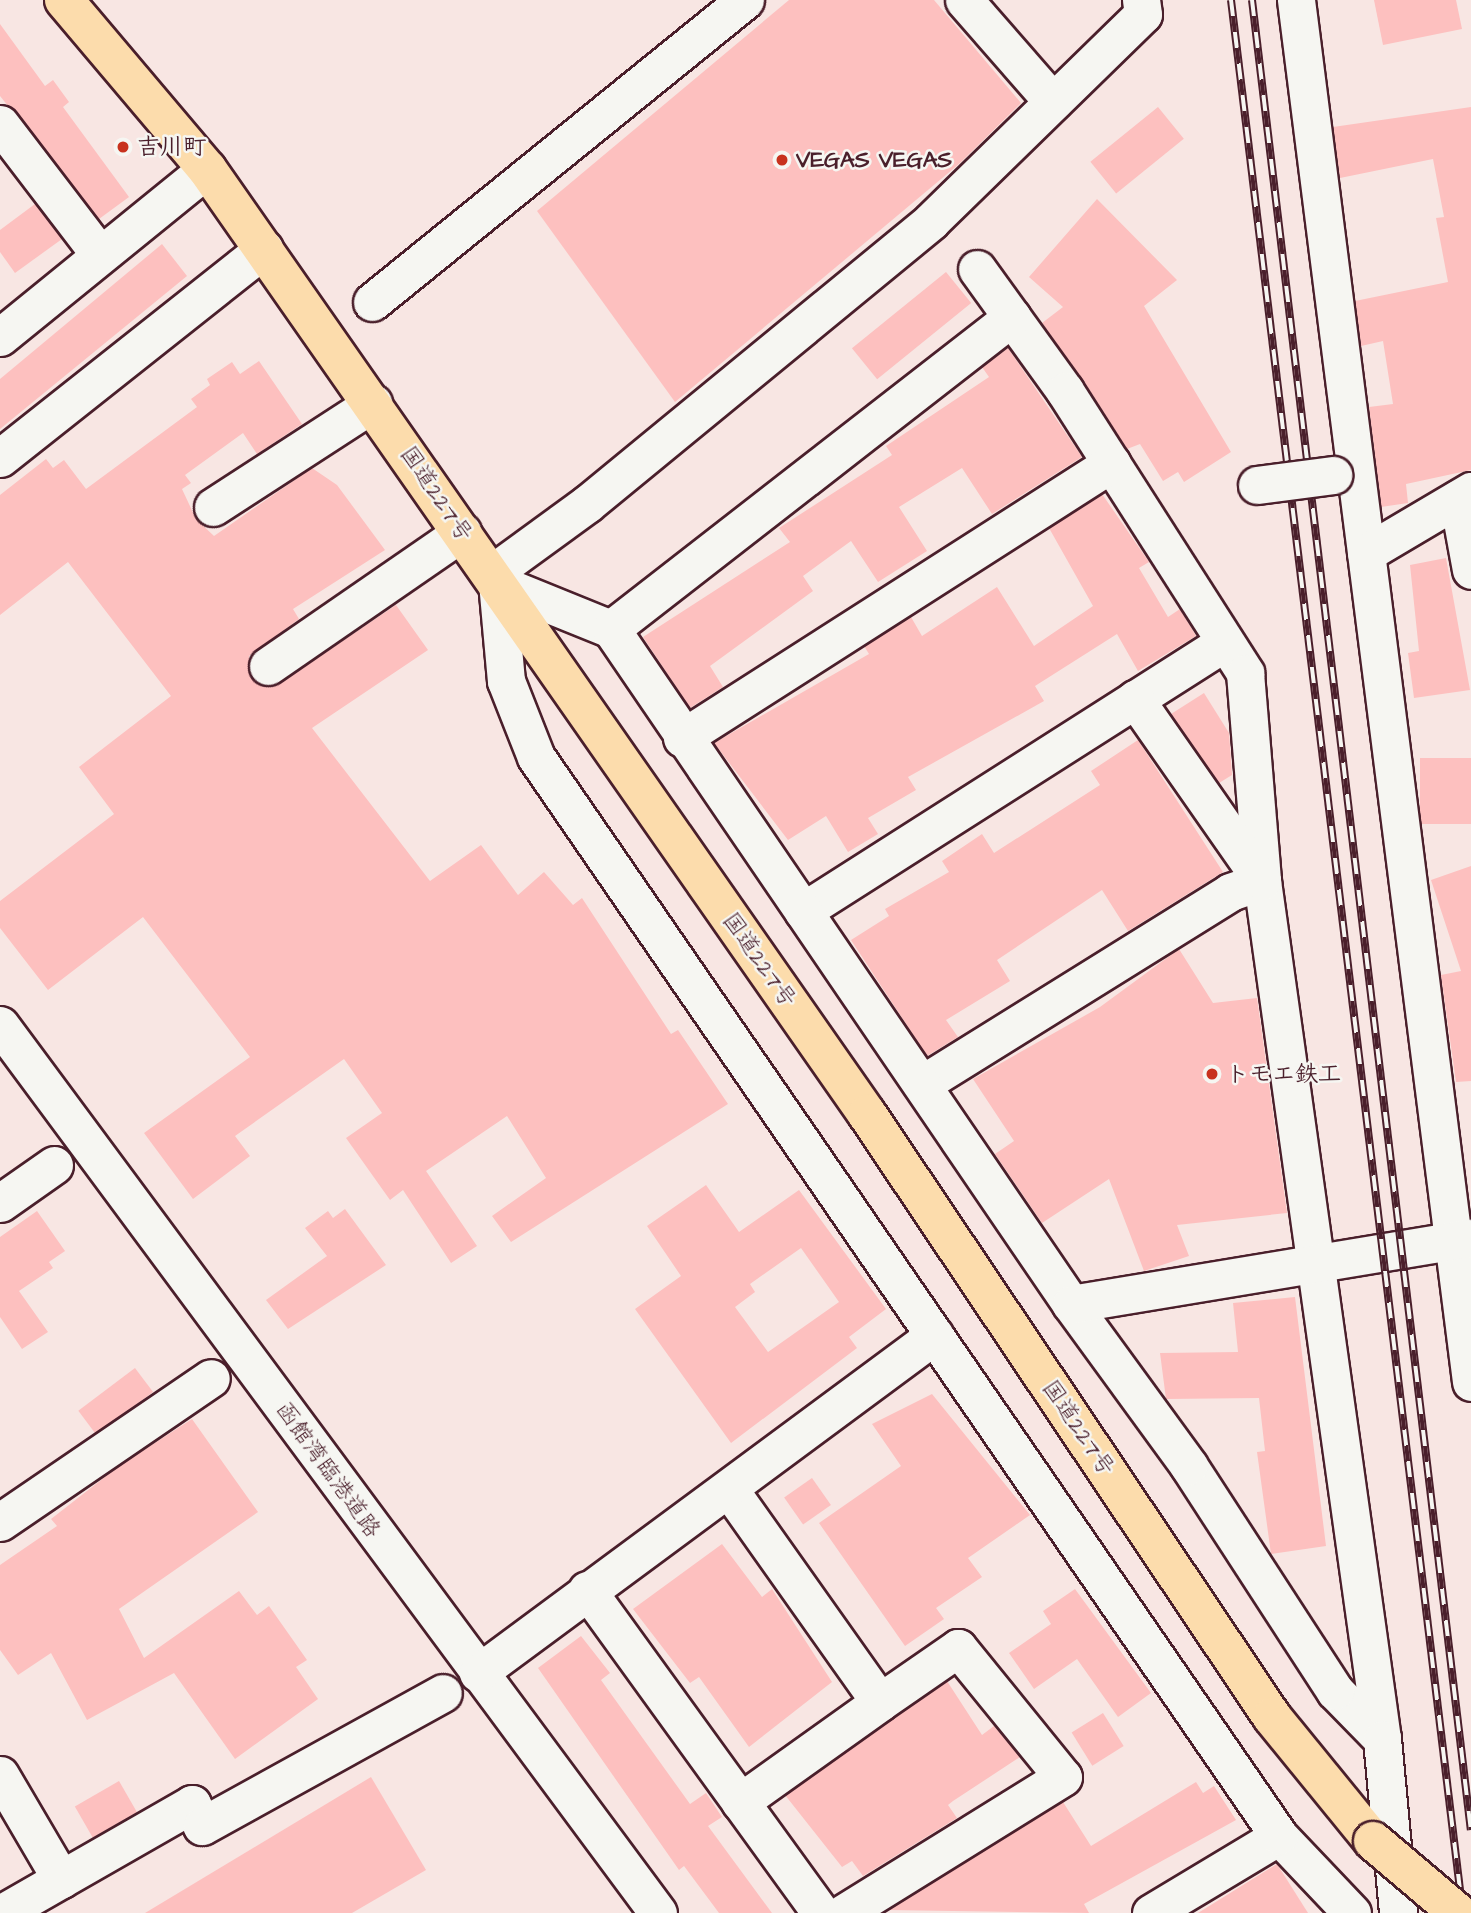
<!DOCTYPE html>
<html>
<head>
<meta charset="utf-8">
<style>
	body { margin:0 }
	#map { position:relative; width:1471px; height:1913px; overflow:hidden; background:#f8e6e3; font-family:"Architects Daughter","Klee One",sans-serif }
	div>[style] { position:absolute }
	.building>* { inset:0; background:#fdc0bf; transform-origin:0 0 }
	.roads { filter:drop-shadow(2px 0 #4a1f2b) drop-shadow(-2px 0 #4a1f2b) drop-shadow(0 2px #4a1f2b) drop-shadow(0 -2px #4a1f2b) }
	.minor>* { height:37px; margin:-18.5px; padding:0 18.5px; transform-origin:18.5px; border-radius:18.5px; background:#f6f6f2 }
	.highway>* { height:38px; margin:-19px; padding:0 19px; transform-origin:19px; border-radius:19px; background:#fcdcac }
	.rail>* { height:8px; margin-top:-4px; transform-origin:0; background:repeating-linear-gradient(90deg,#f6f6f2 0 16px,#4a1f2b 0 32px); box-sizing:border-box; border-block:2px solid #4a1f2b }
	.bridges { filter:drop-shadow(2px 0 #4a1f2b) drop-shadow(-2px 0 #4a1f2b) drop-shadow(0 2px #4a1f2b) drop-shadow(0 -2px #4a1f2b) }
	.minor-bridge>* { height:37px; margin:-18.5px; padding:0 18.5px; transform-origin:18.5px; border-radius:18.5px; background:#f6f6f2 }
	.highway-bridge>* { height:38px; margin:-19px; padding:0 19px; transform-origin:19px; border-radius:19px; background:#fcdcac }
	.dots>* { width:19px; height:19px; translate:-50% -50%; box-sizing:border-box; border:4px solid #f6f6f2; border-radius:50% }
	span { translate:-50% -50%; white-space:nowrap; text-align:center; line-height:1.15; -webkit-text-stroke:5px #f6f6f2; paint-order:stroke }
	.poi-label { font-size:23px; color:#4a1f2b; font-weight:700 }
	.left { translate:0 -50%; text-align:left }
	.street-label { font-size:23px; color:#4a1f2b }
</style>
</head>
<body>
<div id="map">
	<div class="building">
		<i style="clip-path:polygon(789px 0,934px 0,1021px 103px,959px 164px,675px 402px,537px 211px)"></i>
		<i style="clip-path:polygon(1374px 0,1456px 0,1462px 29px,1383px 45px)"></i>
		<i style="clip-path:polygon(0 24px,45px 86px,53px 80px,69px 102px,63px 107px,129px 197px,99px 219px,0 96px)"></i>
		<i style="left:1158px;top:107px;width:41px;height:87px;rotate:51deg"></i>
		<i style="clip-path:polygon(1471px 107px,1471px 470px,1406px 484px,1408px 503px,1381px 507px,1369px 407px,1393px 404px,1383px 341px,1361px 346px,1355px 301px,1448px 282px,1436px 218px,1444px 217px,1433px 159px,1340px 178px,1333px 127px)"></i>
		<i style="clip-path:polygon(1097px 199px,1177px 280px,1144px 306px,1231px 452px,1184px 482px,1178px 472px,1163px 481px,1140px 444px,1127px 449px,1042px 323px,1063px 307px,1029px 277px)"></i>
		<i style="clip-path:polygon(35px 204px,62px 239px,15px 273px,0 252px,0 230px)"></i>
		<i style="clip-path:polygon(162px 244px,187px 276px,0 429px,0 379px)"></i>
		<i style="left:946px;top:272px;width:40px;height:121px;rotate:51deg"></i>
		<i style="clip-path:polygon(1008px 348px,1082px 457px,992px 514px,962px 468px,899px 507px,927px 551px,878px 582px,851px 541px,803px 576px,813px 591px,710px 666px,723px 687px,690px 708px,643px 637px,790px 542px,779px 528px,892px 455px,886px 446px,989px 377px,982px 367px)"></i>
		<i style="clip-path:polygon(259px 361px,302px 424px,257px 454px,243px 433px,185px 475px,191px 483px,182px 489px,196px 519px,214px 536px,312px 468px,337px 485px,385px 550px,293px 609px,299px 619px,249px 656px,250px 677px,260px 685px,280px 683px,396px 605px,428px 650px,312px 728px,430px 881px,481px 845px,518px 895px,544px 872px,573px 905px,582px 898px,671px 1034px,678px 1030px,728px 1104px,511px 1242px,492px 1216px,546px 1178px,507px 1116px,426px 1171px,477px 1246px,451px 1263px,403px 1190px,390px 1200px,346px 1138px,382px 1113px,344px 1059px,235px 1136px,250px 1156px,193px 1199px,144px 1133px,250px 1057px,143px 917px,48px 990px,0 928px,0 901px,114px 814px,79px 767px,171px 696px,68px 562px,0 615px,0 495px,46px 459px,53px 468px,64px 460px,86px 489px,197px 407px,191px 399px,210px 385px,207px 379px,232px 362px,240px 374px)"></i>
		<i style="clip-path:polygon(1102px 494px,1149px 562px,1139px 568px,1168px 617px,1180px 609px,1196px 636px,1138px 671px,1117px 634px,1035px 686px,1044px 701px,908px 777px,916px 790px,868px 818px,878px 834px,848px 852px,826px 816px,788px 840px,714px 743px,869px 654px,864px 646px,911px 617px,922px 636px,997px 587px,1034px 646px,1093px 606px,1049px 528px)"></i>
		<i style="clip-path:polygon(1446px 558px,1470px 690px,1414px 698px,1408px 653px,1419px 651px,1410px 565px)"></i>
		<i style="clip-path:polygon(1204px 693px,1229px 733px,1232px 775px,1219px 783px,1171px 714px)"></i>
		<i style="clip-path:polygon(1138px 740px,1223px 872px,1128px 931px,1102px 890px,997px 960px,1010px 981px,946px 1020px,958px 1037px,927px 1056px,851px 940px,889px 916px,885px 909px,949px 872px,942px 861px,982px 834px,994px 853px,1100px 785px,1091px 771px)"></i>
		<i style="left:1471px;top:758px;width:66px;height:51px;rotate:90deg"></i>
		<i style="clip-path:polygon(1471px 866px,1471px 1081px,1456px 1082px,1441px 975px,1461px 971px,1431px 880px)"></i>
		<i style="clip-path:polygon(1179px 949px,1213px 1003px,1257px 998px,1287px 1213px,1177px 1225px,1189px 1256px,1144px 1271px,1109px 1179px,1042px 1223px,995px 1154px,1014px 1141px,973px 1079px,1100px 1007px)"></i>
		<i style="clip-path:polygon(evenodd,706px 1185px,739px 1232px,799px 1190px,886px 1309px,849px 1337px,857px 1348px,731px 1443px,635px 1309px,681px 1276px,647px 1226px,706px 1185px,801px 1248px,839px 1302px,768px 1352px,735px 1307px,755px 1292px,750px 1284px,801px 1248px)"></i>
		<i style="clip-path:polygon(345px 1209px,386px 1265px,288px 1329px,266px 1300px,327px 1256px,305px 1228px,328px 1211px,333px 1218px)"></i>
		<i style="clip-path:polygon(37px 1211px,65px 1251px,49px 1262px,53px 1268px,19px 1291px,48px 1332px,22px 1349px,0 1317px,0 1237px)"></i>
		<i style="clip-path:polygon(1295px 1297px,1326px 1546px,1271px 1554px,1257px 1452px,1265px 1451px,1259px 1398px,1166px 1399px,1160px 1353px,1238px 1352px,1233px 1303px)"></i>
		<i style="left:135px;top:1368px;width:30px;height:71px;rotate:53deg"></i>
		<i style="clip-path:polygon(932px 1394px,1030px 1515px,968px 1558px,982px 1577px,936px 1608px,944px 1619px,905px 1646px,819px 1523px,901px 1466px,872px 1424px)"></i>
		<i style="clip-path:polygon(192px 1419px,258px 1512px,119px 1609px,144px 1658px,239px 1591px,257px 1615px,269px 1606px,307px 1660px,296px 1667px,318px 1699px,235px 1759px,174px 1673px,87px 1720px,51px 1653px,18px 1675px,0 1650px,0 1565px,57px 1526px,51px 1519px,119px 1466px)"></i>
		<i style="left:812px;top:1478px;width:33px;height:34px;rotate:55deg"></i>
		<i style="clip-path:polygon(722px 1544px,762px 1597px,772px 1589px,832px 1682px,749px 1747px,699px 1677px,690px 1683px,633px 1609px)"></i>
		<i style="clip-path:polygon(1075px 1589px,1151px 1693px,1118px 1717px,1077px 1659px,1034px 1689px,1009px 1653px,1051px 1624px,1043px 1611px)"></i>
		<i style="clip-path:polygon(581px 1636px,610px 1673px,601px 1680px,690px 1804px,706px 1793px,722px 1817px,708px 1826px,772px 1913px,719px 1913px,684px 1866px,679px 1870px,538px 1668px)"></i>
		<i style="clip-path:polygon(947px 1681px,982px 1735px,994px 1726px,1020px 1757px,953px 1801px,948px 1805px,957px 1818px,863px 1876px,852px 1861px,842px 1867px,785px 1795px)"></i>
		<i style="left:1103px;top:1713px;width:39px;height:37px;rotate:58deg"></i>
		<i style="clip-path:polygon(371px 1777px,426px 1870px,352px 1913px,145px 1913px)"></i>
		<i style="left:119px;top:1781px;width:36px;height:51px;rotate:60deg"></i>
		<i style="clip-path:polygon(1196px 1782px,1203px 1793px,1214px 1786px,1236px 1820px,1084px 1904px,1089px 1913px,888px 1910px,1063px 1802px,1091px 1846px)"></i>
		<i style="clip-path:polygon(1277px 1864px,1308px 1913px,1198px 1913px)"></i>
	</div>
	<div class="roads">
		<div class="minor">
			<i style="left:964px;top:0;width:135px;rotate:48.9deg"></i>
			<i style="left:1296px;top:0;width:1393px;rotate:82.78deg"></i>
			<i style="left:0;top:124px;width:161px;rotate:52.6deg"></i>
			<i style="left:977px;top:269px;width:150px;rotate:54.2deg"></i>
			<i style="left:1065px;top:391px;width:335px;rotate:57.4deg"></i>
			<i style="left:1245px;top:673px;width:209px;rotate:85.3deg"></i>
			<i style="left:1262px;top:881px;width:866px;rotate:82.04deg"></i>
			<i style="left:1382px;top:1739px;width:67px;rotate:-134.4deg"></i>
			<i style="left:1335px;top:1691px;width:268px;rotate:-123deg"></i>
			<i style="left:1189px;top:1466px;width:200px;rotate:-126.1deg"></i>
			<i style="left:372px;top:302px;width:480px;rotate:-39deg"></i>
			<i style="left:0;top:337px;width:267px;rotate:-39.1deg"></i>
			<i style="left:0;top:458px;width:337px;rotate:-38.4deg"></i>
			<i style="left:1458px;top:499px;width:72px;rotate:79.6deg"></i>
			<i style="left:213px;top:507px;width:191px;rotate:-33deg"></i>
			<i style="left:1366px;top:553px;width:122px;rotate:-30.6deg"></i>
			<i style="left:491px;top:574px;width:119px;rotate:-36.1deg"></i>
			<i style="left:587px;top:504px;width:445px;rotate:-39.4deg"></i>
			<i style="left:931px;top:221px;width:296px;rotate:-44.3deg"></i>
			<i style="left:1143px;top:14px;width:14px;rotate:-98deg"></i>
			<i style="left:611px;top:629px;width:508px;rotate:-37.88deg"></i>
			<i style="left:268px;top:666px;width:236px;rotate:-34.6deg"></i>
			<i style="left:682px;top:738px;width:510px;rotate:-32.6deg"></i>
			<i style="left:803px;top:911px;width:499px;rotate:-32.5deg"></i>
			<i style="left:0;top:1025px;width:1105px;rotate:53.46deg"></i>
			<i style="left:922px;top:1084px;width:363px;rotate:-31.9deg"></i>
			<i style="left:1230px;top:892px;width:34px;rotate:-19deg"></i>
			<i style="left:1262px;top:881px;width:222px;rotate:-124.9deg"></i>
			<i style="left:0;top:1203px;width:66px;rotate:-35.1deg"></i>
			<i style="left:729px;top:1489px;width:261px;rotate:54.7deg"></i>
			<i style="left:880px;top:1702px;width:95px;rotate:-34.7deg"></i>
			<i style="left:958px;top:1648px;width:166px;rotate:50.9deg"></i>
			<i style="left:1063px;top:1777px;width:258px;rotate:148.2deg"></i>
			<i style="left:0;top:1522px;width:255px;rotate:-34.3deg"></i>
			<i style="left:587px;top:1590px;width:399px;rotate:54.1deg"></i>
			<i style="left:478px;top:1673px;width:568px;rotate:-36.49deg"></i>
			<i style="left:1382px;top:1739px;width:175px;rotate:84.7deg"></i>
			<i style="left:0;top:1775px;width:121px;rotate:59.6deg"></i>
			<i style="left:740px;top:1802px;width:172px;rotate:-35.5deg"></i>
			<i style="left:2px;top:1913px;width:219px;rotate:-29.8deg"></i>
			<i style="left:192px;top:1804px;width:24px;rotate:66deg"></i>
			<i style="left:202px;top:1826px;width:275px;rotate:-28.9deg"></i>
			<i style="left:1151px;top:1913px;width:149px;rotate:-31deg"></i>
			<i style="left:1352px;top:1913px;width:106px;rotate:-133.5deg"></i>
			<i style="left:1279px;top:1836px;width:1310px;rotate:-124.55deg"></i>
			<i style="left:536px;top:757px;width:82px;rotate:-111.5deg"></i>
			<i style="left:506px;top:681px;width:98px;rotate:-95.2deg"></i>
			<i style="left:497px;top:583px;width:123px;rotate:22deg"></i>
			<i style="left:611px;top:629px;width:817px;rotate:55.73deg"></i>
			<i style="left:1071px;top:1304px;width:405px;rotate:-9.4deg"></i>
		</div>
		<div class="highway">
			<i style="left:64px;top:0;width:221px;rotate:49.8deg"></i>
			<i style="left:207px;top:169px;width:1153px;rotate:55.07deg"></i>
			<i style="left:867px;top:1114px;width:726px;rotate:56.11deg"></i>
			<i style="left:1272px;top:1717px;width:160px;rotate:50.8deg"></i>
		</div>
	</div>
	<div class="rail">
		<i style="left:1231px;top:0;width:1927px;rotate:83.09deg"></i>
		<i style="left:1252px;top:0;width:1843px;rotate:83.18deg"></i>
	</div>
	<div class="bridges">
		<div class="minor-bridge">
			<i style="left:1257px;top:485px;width:77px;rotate:-7.5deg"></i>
		</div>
		<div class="highway-bridge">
			<i style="left:1373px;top:1841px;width:111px;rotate:40.3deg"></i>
		</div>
	</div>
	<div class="dots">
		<i style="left:123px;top:147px;background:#c8321e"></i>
		<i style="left:782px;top:160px;background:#c8321e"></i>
		<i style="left:1212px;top:1074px;background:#c8321e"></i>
	</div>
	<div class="poi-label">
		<span class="left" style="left:137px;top:147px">吉川町</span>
		<span class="left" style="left:796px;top:160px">VEGAS VEGAS</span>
		<span class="left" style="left:1226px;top:1074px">トモエ鉄工</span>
	</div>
	<div class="street-label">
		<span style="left:436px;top:494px;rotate:56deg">国道227号</span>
		<span style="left:759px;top:960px;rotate:55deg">国道227号</span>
		<span style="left:1078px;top:1428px;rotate:56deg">国道227号</span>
		<span style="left:328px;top:1470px;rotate:54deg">函館湾臨港道路</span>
	</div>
</div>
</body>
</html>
